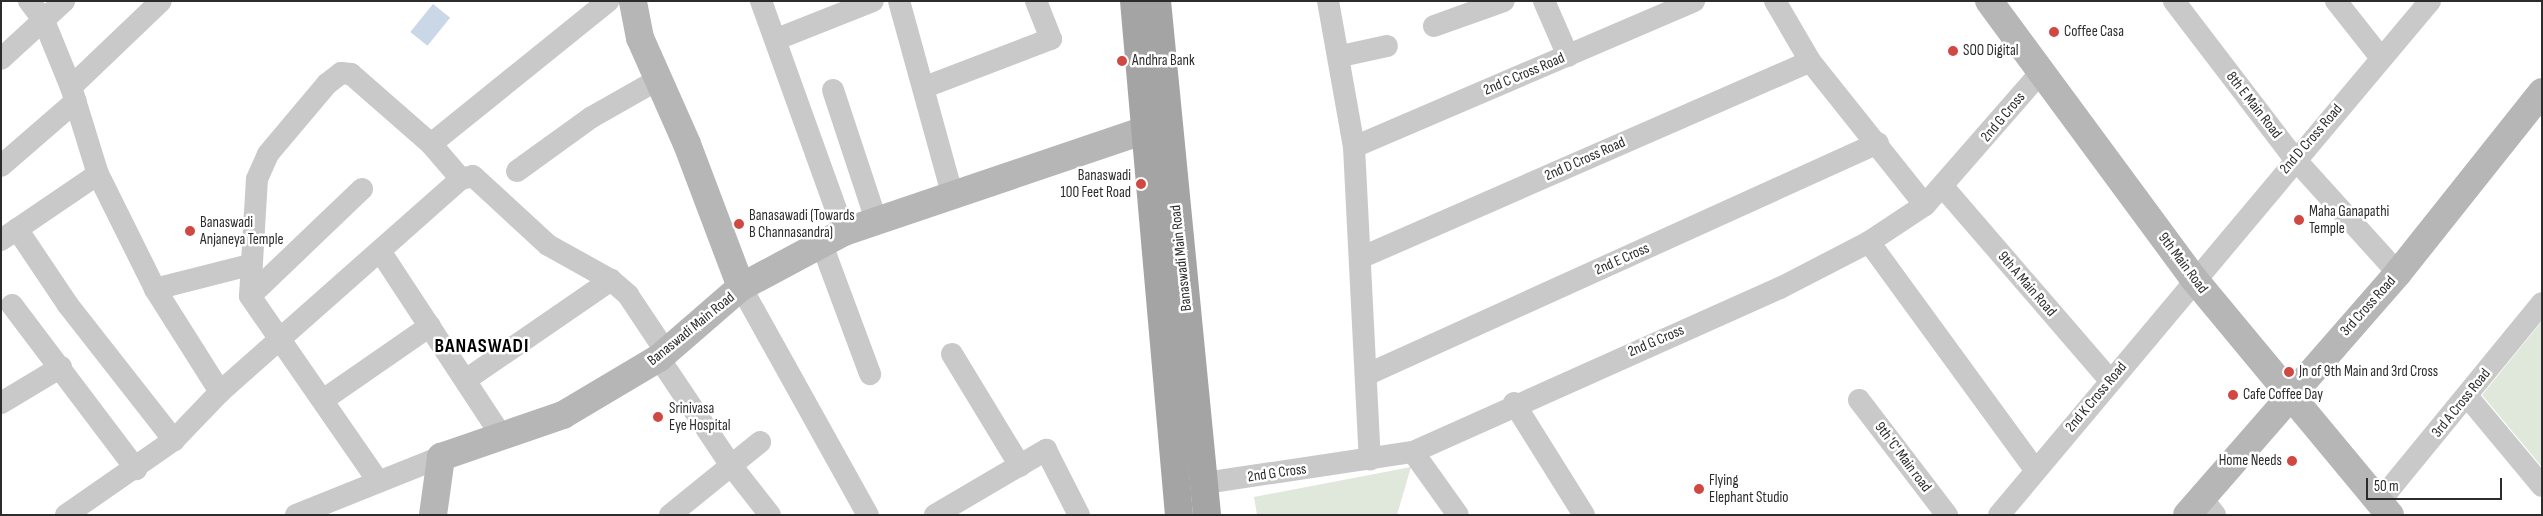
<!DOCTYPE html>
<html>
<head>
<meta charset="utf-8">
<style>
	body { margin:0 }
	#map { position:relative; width:2543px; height:516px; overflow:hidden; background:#fff; font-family:"Sofia Sans Condensed",sans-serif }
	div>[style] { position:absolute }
	.green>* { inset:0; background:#e0e8db }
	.water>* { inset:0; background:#c9d7e6; transform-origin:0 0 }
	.street>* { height:22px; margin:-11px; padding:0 11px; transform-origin:11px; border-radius:11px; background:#c9c9c9 }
	.secondary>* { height:28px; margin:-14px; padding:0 14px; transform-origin:14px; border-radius:14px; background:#b6b6b6 }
	.primary>* { height:28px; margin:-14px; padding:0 14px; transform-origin:14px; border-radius:14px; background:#a4a4a4 }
	.dots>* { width:14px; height:14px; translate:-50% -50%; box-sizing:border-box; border:2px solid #fff; border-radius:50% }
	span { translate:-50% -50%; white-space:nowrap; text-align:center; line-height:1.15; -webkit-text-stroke:5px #fff; paint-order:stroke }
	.poi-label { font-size:15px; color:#2c2c2c }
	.left { translate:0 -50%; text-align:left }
	.right { translate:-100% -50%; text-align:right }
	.street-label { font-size:15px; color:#2c2c2c }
	.district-label { font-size:20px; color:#000; font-weight:700; letter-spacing:1px }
	.frame { position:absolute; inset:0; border:2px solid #2c2c2c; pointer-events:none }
	.scale { position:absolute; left:2366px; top:478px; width:136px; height:22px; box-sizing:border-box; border:2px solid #2c2c2c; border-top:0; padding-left:6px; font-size:15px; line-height:18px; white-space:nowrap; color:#2c2c2c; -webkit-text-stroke:4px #fff; paint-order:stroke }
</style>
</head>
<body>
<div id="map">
	<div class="green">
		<i style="clip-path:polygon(2542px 321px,2542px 467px,2482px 395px)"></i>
		<i style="clip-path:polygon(1411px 467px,1397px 515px,1257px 515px,1254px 497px)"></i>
	</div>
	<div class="water">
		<i style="left:433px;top:4px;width:22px;height:36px;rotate:39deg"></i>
	</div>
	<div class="street">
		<i style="left:29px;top:1px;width:25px;rotate:53deg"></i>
		<i style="left:44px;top:21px;width:71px;rotate:67.8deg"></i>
		<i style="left:71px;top:87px;width:91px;rotate:72.8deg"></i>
		<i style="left:98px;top:174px;width:128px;rotate:63.6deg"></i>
		<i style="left:155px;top:289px;width:122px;rotate:57.7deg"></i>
		<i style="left:761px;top:1px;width:245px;rotate:70.2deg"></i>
		<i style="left:899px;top:1px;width:199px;rotate:74.6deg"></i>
		<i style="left:1328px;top:1px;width:148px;rotate:79.9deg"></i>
		<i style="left:1354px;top:147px;width:313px;rotate:87.1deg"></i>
		<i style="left:1544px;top:1px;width:60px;rotate:66.4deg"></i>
		<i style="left:1775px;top:1px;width:69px;rotate:59.7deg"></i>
		<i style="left:1810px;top:61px;width:184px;rotate:51.4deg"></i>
		<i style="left:2174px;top:1px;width:198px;rotate:52.6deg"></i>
		<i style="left:2294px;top:158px;width:155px;rotate:47.9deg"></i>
		<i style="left:2336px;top:1px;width:73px;rotate:51.7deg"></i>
		<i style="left:1434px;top:26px;width:74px;rotate:-19.7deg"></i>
		<i style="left:777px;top:39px;width:103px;rotate:-21.6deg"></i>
		<i style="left:1341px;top:56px;width:47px;rotate:-12.3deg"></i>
		<i style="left:1px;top:59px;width:86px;rotate:-42.6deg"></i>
		<i style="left:71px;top:87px;width:124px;rotate:-43.7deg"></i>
		<i style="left:925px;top:87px;width:135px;rotate:-20.9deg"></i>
		<i style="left:1051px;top:39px;width:41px;rotate:-111.5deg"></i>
		<i style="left:833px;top:90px;width:137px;rotate:71.7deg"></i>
		<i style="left:431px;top:144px;width:228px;rotate:-38.9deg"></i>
		<i style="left:1354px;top:147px;width:370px;rotate:-23.2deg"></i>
		<i style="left:1px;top:166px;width:99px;rotate:-40.9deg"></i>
		<i style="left:517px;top:171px;width:92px;rotate:-35.8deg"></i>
		<i style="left:592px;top:117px;width:75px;rotate:-29.6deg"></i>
		<i style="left:1944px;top:188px;width:254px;rotate:49.2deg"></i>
		<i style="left:17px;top:229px;width:92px;rotate:56.1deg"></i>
		<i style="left:68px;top:305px;width:172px;rotate:51.9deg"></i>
		<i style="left:1px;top:240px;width:117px;rotate:-34.2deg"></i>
		<i style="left:821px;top:242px;width:141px;rotate:69.6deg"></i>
		<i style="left:1869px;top:242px;width:282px;rotate:53.9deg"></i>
		<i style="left:380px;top:251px;width:219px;rotate:56.7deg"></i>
		<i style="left:1360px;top:258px;width:491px;rotate:-23.6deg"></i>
		<i style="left:741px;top:287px;width:261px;rotate:60.9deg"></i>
		<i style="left:155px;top:289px;width:97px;rotate:-14.3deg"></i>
		<i style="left:250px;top:296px;width:155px;rotate:-43.7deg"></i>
		<i style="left:12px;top:305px;width:206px;rotate:52.9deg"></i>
		<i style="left:952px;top:354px;width:131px;rotate:58.7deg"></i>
		<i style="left:659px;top:358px;width:128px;rotate:56.2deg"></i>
		<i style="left:730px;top:464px;width:65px;rotate:51.9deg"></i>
		<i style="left:1366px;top:375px;width:562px;rotate:-24.38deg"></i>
		<i style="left:467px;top:379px;width:175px;rotate:-34.5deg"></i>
		<i style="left:2467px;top:396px;width:117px;rotate:50.2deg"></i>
		<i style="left:323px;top:400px;width:130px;rotate:-34.7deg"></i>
		<i style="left:1859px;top:400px;width:145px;rotate:52.6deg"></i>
		<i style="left:1px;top:403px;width:70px;rotate:-31deg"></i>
		<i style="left:1514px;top:403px;width:132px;rotate:58deg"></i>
		<i style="left:1413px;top:452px;width:77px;rotate:54.5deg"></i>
		<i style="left:378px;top:481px;width:225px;rotate:-124.7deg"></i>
		<i style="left:250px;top:296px;width:117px;rotate:-86.6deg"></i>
		<i style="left:257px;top:179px;width:27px;rotate:-66deg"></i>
		<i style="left:268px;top:154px;width:92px;rotate:-49.9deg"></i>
		<i style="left:327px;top:84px;width:18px;rotate:-38deg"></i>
		<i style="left:341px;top:73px;width:10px;rotate:6deg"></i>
		<i style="left:351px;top:74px;width:106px;rotate:41.2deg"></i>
		<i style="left:431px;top:144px;width:46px;rotate:49.4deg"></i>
		<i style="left:1205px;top:483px;width:210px;rotate:-8.5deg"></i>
		<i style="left:1413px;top:452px;width:402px;rotate:-24.1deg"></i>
		<i style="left:1780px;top:288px;width:100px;rotate:-27.3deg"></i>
		<i style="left:1869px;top:242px;width:67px;rotate:-33.5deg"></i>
		<i style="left:1925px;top:205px;width:175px;rotate:-48.9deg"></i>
		<i style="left:2201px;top:497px;width:23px;rotate:52deg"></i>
		<i style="left:2379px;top:502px;width:257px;rotate:-50.7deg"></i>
		<i style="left:66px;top:515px;width:131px;rotate:-34.8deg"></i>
		<i style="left:174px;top:440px;width:66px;rotate:-46.2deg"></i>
		<i style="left:220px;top:392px;width:322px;rotate:-41.5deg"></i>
		<i style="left:461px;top:179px;width:12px;rotate:-14deg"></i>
		<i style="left:473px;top:176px;width:102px;rotate:42.6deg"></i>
		<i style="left:548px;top:245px;width:72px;rotate:29.1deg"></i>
		<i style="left:611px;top:280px;width:23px;rotate:41deg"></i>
		<i style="left:628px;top:295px;width:69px;rotate:56.3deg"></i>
		<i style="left:296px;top:515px;width:156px;rotate:-21.8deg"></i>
		<i style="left:670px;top:515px;width:116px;rotate:-39deg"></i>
		<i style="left:935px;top:515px;width:129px;rotate:-30.4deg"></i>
		<i style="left:1046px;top:450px;width:73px;rotate:63.1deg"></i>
		<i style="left:1999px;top:515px;width:671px;rotate:-50.02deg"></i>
	</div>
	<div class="secondary">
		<i style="left:1989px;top:1px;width:345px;rotate:53.6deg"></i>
		<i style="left:2194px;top:279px;width:307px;rotate:50.3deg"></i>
		<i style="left:741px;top:287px;width:117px;rotate:-28.1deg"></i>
		<i style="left:844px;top:232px;width:318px;rotate:-18.7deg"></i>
		<i style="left:433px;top:515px;width:59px;rotate:-82.1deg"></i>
		<i style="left:441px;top:457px;width:129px;rotate:-19deg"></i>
		<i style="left:563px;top:415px;width:112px;rotate:-30.7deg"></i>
		<i style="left:659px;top:358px;width:108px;rotate:-40.9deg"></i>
		<i style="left:741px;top:287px;width:153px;rotate:-110.7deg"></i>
		<i style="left:687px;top:144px;width:116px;rotate:-113.9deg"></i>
		<i style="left:640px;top:38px;width:38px;rotate:-101deg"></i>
		<i style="left:2187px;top:515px;width:321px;rotate:-48.9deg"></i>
		<i style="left:2398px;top:273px;width:231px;rotate:-51.5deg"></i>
	</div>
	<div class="primary">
		<i style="left:1134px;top:1px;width:516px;rotate:85deg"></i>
		<i style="left:1157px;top:1px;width:516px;rotate:84.44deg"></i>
	</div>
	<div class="dots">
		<i style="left:2054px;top:32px;background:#cf4841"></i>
		<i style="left:1953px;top:51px;background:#cf4841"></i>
		<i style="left:1122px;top:61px;background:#cf4841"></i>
		<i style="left:1141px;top:184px;background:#cf4841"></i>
		<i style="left:2299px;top:220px;background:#cf4841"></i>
		<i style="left:739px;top:224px;background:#cf4841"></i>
		<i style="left:190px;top:231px;background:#cf4841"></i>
		<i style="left:2289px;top:372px;background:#cf4841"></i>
		<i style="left:2233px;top:395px;background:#cf4841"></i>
		<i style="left:658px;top:417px;background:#cf4841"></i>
		<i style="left:2292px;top:461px;background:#cf4841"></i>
		<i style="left:1699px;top:489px;background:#cf4841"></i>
	</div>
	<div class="poi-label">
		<span class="left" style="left:2064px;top:32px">Coffee Casa</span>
		<span class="left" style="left:1963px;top:51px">SOO Digital</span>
		<span class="left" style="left:1132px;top:61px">Andhra Bank</span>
		<span class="right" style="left:1131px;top:184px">Banaswadi<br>100 Feet Road</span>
		<span class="left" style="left:2309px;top:220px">Maha Ganapathi<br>Temple</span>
		<span class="left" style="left:749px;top:224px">Banasawadi (Towards<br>B Channasandra)</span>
		<span class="left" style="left:200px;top:231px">Banaswadi<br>Anjaneya Temple</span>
		<span class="left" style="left:2299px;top:372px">Jn of 9th Main and 3rd Cross</span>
		<span class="left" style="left:2243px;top:395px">Cafe Coffee Day</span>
		<span class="left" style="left:669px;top:417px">Srinivasa<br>Eye Hospital</span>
		<span class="right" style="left:2282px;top:461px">Home Needs</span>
		<span class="left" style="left:1709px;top:489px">Flying<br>Elephant Studio</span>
	</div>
	<div class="street-label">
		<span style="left:1524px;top:74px;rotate:-23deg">2nd C Cross Road</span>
		<span style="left:2254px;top:105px;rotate:52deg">8th E Main Road</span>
		<span style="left:2003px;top:117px;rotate:-50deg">2nd G Cross</span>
		<span style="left:2311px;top:139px;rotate:-49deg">2nd D Cross Road</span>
		<span style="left:1585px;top:159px;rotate:-24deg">2nd D Cross Road</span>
		<span style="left:1181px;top:258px;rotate:-96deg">Banaswadi Main Road</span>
		<span style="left:1622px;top:259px;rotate:-24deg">2nd E Cross</span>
		<span style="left:2183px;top:263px;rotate:53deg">9th Main Road</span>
		<span style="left:2027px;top:284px;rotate:49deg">9th A Main Road</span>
		<span style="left:2368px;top:306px;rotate:-48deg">3rd Cross Road</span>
		<span style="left:691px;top:329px;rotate:-39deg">Banaswadi Main Road</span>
		<span style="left:1656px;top:341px;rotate:-23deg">2nd G Cross</span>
		<span style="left:2096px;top:397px;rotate:-50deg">2nd K Cross Road</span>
		<span style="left:2461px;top:403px;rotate:-51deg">3rd A Cross Road</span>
		<span style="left:1903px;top:457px;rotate:53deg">9th 'C' Main road</span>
		<span style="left:1277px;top:473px;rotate:-8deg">2nd G Cross</span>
	</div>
	<div class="district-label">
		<span style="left:482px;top:346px">BANASWADI</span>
	</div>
	<div class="frame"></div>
	<div class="scale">50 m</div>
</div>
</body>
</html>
